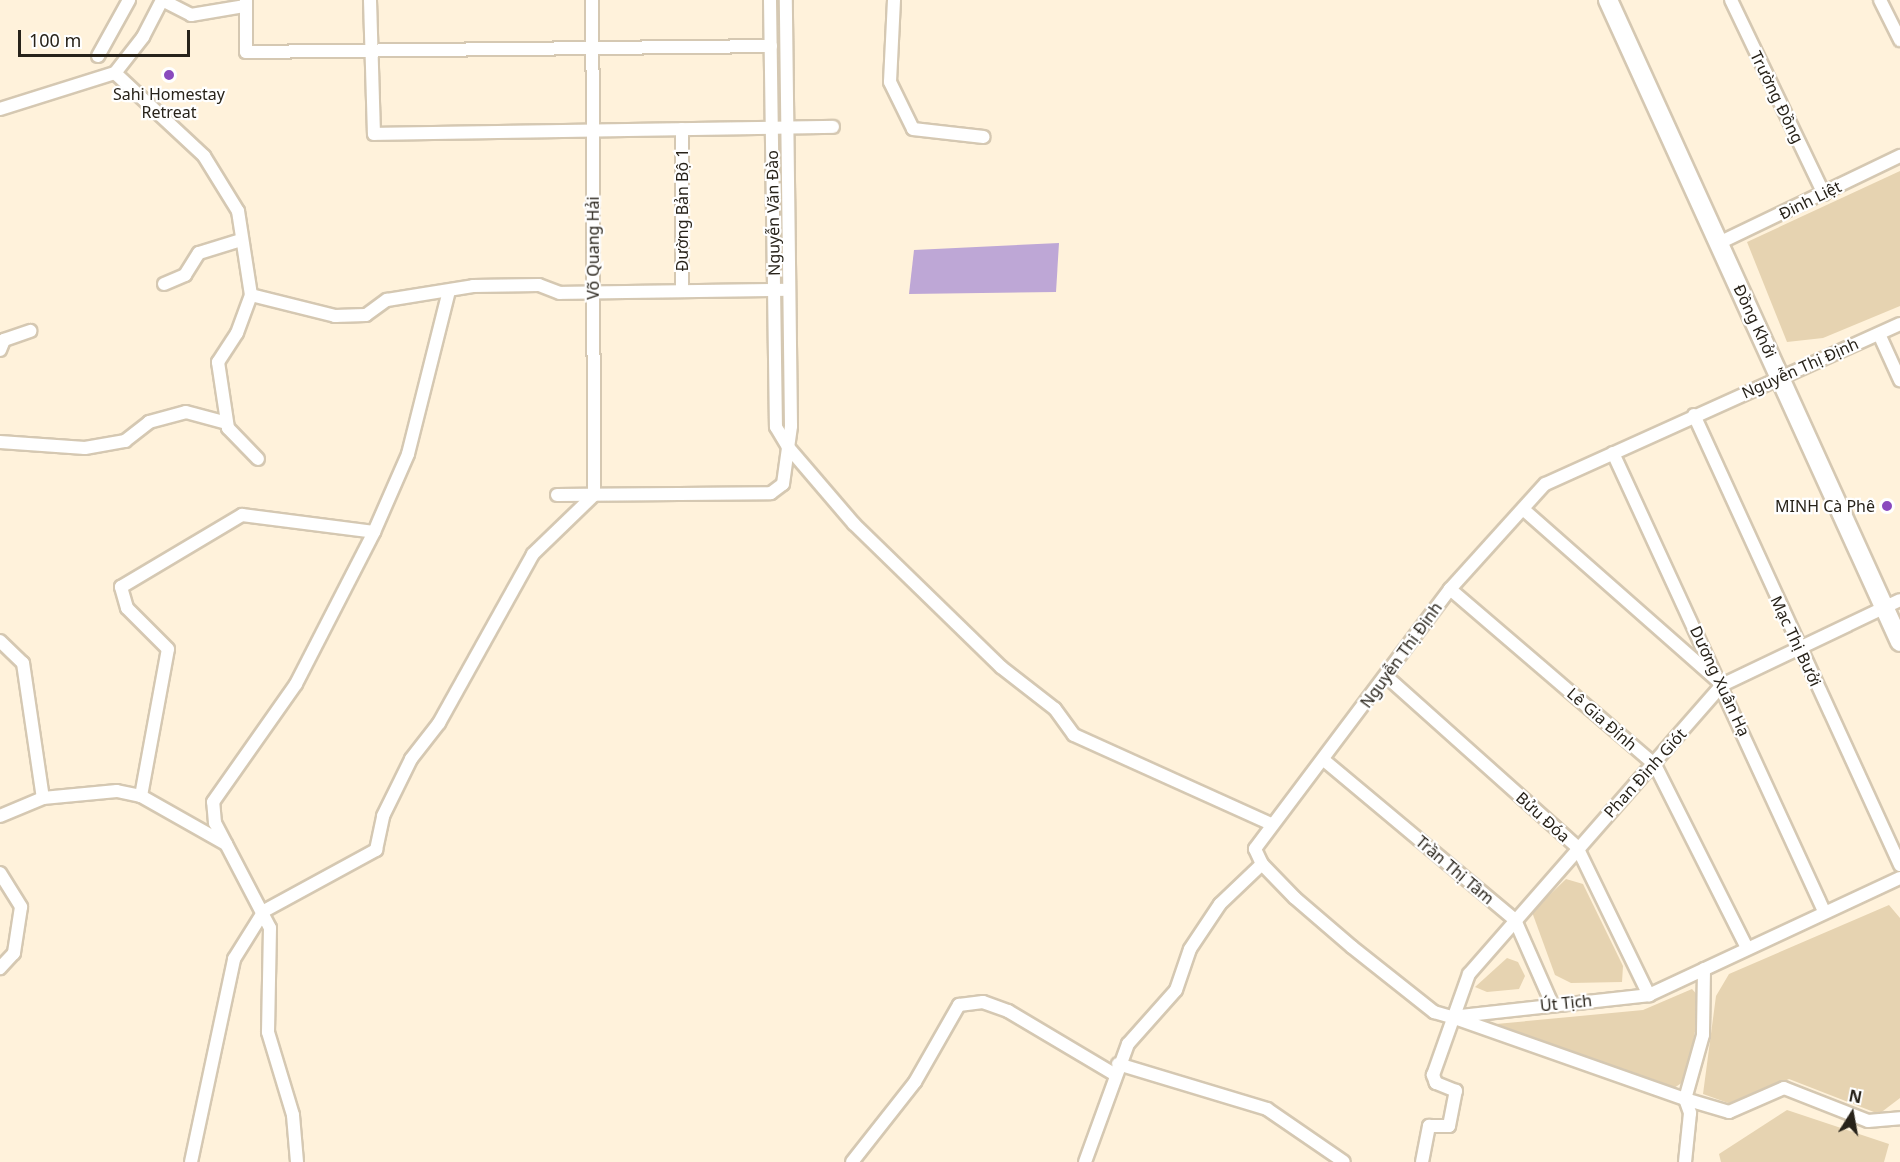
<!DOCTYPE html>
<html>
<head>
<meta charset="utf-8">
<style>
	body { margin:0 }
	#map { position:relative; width:1900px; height:1162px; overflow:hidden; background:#fff2db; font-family:"Noto Sans",sans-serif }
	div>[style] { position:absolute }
	.green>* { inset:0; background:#e6d3b1 }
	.water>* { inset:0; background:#bea7d6 }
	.roads { filter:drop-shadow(2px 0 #d5c8b2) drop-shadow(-2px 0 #d5c8b2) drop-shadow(0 2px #d5c8b2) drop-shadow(0 -2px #d5c8b2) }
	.street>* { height:12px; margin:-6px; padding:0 6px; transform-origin:6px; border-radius:6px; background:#fff }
	.secondary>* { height:18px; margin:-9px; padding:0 9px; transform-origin:9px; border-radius:9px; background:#fff }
	.dots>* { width:16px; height:16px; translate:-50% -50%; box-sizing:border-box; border:3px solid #fff; border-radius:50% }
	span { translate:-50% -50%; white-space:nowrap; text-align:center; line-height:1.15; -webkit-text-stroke:4.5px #fff; paint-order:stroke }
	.poi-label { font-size:16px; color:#28231a }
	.right { translate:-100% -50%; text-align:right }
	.street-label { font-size:16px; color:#28231a }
	.north { position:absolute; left:1822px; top:1084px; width:60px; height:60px; -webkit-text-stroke:4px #fff; paint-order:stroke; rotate:11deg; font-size:16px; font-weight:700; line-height:24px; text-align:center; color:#28231a }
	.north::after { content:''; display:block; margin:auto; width:21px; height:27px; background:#28231a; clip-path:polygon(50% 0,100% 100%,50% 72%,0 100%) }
	.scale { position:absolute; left:18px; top:30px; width:172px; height:27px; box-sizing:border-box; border:3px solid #28231a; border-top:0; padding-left:8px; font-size:18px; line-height:21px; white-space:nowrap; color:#28231a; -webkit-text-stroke:4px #fff; paint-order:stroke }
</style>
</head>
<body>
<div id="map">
	<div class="green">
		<i style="clip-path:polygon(1900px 171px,1900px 306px,1823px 338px,1787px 342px,1747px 242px)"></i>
		<i style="clip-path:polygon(1566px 879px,1583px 884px,1623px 966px,1622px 982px,1571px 983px,1555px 975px,1532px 912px)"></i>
		<i style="clip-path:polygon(1889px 905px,1900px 918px,1900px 1098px,1879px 1114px,1789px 1079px,1731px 1104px,1703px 1094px,1716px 996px,1729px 974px)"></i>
		<i style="clip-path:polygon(1507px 958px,1518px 962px,1525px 976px,1519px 989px,1487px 992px,1475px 987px)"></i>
		<i style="clip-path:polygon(1692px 989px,1701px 999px,1686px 1080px,1671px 1090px,1585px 1062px,1496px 1024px,1643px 1010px)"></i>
		<i style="clip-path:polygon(1787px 1110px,1889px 1144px,1884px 1162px,1721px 1162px,1719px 1154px)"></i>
	</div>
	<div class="water">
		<i style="clip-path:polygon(1059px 243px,1056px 292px,909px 294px,914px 250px)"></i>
	</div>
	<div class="roads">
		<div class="street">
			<i style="left:162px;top:0;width:33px;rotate:27deg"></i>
			<i style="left:191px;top:15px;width:55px;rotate:-9.5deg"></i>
			<i style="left:246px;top:0;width:52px;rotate:90deg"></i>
			<i style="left:246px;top:52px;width:525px;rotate:-0.65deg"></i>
			<i style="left:370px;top:0;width:134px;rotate:88.3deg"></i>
			<i style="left:374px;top:134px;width:459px;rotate:-0.9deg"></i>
			<i style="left:770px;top:0;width:427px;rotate:89.2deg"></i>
			<i style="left:776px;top:427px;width:23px;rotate:59deg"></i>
			<i style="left:788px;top:447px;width:101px;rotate:49.4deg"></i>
			<i style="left:854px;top:524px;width:205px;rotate:44.2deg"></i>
			<i style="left:1001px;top:667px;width:68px;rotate:37.9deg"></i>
			<i style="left:1055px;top:709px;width:32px;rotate:54deg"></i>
			<i style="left:1074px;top:735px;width:216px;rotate:24.3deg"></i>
			<i style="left:894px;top:0;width:82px;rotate:92.8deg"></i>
			<i style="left:890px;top:82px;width:52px;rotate:63.9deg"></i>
			<i style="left:913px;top:129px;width:71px;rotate:6.4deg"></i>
			<i style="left:1731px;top:0;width:215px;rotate:64.4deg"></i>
			<i style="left:1880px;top:0;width:45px;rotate:63.4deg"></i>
			<i style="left:98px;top:56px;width:64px;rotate:-61deg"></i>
			<i style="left:115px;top:73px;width:122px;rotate:43deg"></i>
			<i style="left:204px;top:156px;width:65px;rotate:58.3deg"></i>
			<i style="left:238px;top:211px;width:85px;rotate:81.2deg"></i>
			<i style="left:251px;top:295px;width:40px;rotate:110.2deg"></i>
			<i style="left:237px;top:333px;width:35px;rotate:123deg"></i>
			<i style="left:218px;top:362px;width:67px;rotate:81.4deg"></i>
			<i style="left:228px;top:428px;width:43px;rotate:45.9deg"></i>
			<i style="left:0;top:109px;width:121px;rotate:-17.4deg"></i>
			<i style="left:115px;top:73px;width:46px;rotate:-52.1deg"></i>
			<i style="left:143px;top:37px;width:42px;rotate:-62.8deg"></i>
			<i style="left:1719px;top:243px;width:201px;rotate:-25.7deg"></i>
			<i style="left:164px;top:284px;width:23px;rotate:-23deg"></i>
			<i style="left:185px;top:275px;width:26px;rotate:-58deg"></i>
			<i style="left:199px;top:253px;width:44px;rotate:-17.2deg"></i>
			<i style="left:682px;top:291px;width:162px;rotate:-90deg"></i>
			<i style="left:251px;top:295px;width:87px;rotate:14deg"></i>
			<i style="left:335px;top:316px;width:31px;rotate:-2deg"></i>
			<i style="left:366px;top:315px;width:26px;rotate:-36deg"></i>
			<i style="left:387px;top:300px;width:87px;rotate:-9.2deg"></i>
			<i style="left:473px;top:286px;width:66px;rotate:-0.9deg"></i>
			<i style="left:539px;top:285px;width:22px;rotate:21deg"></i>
			<i style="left:560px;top:293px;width:223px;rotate:-0.8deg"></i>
			<i style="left:1900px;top:324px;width:389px;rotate:155.7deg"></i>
			<i style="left:1545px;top:484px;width:142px;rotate:132.1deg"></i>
			<i style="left:1450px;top:589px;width:325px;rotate:126.9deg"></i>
			<i style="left:1255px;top:849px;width:17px;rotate:65deg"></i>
			<i style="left:1262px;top:864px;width:47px;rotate:45.9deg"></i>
			<i style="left:1295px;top:898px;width:75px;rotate:40.7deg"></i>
			<i style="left:1352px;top:947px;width:105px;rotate:38.4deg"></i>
			<i style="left:1434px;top:1012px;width:18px;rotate:16deg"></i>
			<i style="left:1451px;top:1017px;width:199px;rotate:-6.3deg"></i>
			<i style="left:1649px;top:995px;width:277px;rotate:-25deg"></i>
			<i style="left:1879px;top:334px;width:51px;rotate:65.5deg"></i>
			<i style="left:0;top:350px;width:11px;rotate:-68deg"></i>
			<i style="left:4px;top:340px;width:28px;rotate:-19deg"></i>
			<i style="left:1694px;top:415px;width:495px;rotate:65.4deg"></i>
			<i style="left:0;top:442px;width:85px;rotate:4deg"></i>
			<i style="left:85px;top:448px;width:41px;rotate:-9.9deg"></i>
			<i style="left:125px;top:441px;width:31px;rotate:-38deg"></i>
			<i style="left:149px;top:422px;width:38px;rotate:-15deg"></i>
			<i style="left:186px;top:412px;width:42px;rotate:15deg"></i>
			<i style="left:1613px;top:453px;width:502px;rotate:65.27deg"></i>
			<i style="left:557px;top:495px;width:214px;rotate:-0.5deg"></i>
			<i style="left:771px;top:493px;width:15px;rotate:-37deg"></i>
			<i style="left:783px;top:484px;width:59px;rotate:-82.1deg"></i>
			<i style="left:791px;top:426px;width:426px;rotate:-90.7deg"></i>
			<i style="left:1523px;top:509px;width:260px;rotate:41.4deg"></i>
			<i style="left:1450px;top:589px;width:270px;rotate:40.6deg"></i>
			<i style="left:1655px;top:765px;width:203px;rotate:63.3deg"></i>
			<i style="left:0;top:641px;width:32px;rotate:44deg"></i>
			<i style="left:23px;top:663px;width:136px;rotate:81.6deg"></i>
			<i style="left:1387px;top:677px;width:255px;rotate:41.8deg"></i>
			<i style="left:1577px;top:847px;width:165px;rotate:64.1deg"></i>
			<i style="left:1325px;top:761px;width:248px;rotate:39.9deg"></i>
			<i style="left:1515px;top:920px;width:92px;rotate:66.2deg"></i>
			<i style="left:141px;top:796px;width:149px;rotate:-79.6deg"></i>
			<i style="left:168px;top:649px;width:58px;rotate:-135deg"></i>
			<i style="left:127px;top:608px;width:22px;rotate:-106deg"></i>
			<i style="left:121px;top:587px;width:141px;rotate:-30.8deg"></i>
			<i style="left:242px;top:515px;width:133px;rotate:7.3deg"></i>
			<i style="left:0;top:816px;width:47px;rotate:-22.7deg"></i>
			<i style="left:43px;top:798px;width:74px;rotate:-5.4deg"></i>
			<i style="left:117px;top:791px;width:25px;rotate:12deg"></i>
			<i style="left:141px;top:796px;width:98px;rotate:29.5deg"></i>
			<i style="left:0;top:873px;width:40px;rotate:58deg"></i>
			<i style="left:21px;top:907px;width:47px;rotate:98.7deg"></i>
			<i style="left:14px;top:953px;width:21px;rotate:133deg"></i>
			<i style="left:1704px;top:969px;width:66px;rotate:90.9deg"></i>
			<i style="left:1703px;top:1035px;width:66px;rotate:105.7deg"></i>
			<i style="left:1685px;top:1099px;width:46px;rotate:16.5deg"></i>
			<i style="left:1729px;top:1112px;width:60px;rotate:-23.6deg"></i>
			<i style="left:1784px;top:1088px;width:90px;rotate:21.4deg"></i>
			<i style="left:1868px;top:1121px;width:32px;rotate:-5deg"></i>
			<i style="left:1455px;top:1018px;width:244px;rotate:19.4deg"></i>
			<i style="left:1685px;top:1099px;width:15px;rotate:70deg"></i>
			<i style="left:1690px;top:1113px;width:49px;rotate:95.8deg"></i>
			<i style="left:1118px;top:1064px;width:156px;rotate:16.8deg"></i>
			<i style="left:1267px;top:1109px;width:93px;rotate:34.5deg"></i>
			<i style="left:191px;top:1162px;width:208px;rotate:-78deg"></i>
			<i style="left:234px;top:959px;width:57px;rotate:-58deg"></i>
			<i style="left:264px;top:911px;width:128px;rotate:-28.6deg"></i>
			<i style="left:376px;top:850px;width:35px;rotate:-78deg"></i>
			<i style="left:383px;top:816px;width:64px;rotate:-63.8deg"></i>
			<i style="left:411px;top:759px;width:46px;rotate:-52.1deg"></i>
			<i style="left:439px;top:723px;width:193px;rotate:-60.9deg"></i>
			<i style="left:533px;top:554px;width:85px;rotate:-44deg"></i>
			<i style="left:594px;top:495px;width:495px;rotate:-90.2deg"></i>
			<i style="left:297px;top:1162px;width:47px;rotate:-94.9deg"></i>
			<i style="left:293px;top:1115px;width:87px;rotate:-106.8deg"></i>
			<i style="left:268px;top:1032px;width:104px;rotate:-88.9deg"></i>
			<i style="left:270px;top:928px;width:119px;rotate:-117.6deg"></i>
			<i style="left:215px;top:823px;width:21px;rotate:-95deg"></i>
			<i style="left:213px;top:802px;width:144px;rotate:-54.9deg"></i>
			<i style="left:296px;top:684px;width:171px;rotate:-62.8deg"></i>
			<i style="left:374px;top:532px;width:85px;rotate:-66.4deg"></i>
			<i style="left:408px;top:454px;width:168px;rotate:-75.9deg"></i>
			<i style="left:852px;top:1162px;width:102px;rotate:-51.8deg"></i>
			<i style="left:915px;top:1082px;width:89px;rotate:-60.3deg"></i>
			<i style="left:959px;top:1005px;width:24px;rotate:-7deg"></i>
			<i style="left:983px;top:1002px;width:27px;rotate:20deg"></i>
			<i style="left:1008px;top:1011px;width:123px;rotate:30.7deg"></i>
			<i style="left:1085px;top:1162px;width:126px;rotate:-70deg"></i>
			<i style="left:1128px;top:1044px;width:72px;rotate:-48.4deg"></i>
			<i style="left:1176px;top:990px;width:43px;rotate:-71.1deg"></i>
			<i style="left:1190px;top:949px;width:54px;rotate:-56.3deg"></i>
			<i style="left:1220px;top:904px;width:58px;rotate:-43.6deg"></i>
			<i style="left:1422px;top:1162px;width:37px;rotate:-79deg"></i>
			<i style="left:1429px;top:1126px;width:20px"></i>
			<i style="left:1449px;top:1126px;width:36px;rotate:-79deg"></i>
			<i style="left:1456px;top:1091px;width:22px;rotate:-158deg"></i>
			<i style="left:1436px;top:1083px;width:9px;rotate:-111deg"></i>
			<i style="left:1433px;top:1075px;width:107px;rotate:-70.4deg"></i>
			<i style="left:1469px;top:974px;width:384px;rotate:-48.8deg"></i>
			<i style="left:1722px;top:685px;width:197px;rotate:-25.5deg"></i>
		</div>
		<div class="secondary">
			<i style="left:1608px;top:0;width:705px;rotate:65.54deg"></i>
		</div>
	</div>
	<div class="dots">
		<i style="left:169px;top:75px;background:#8a4abe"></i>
		<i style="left:1887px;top:506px;background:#8a4abe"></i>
	</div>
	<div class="poi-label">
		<span style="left:169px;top:103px">Sahi Homestay<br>Retreat</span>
		<span class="right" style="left:1875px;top:506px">MINH Cà Phê</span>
	</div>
	<div class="street-label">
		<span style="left:1777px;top:97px;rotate:64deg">Trường Đồng</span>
		<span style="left:1810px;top:200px;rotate:-26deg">Đinh Liệt</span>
		<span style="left:682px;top:210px;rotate:-90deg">Đường Bản Bộ 1</span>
		<span style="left:773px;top:213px;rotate:-91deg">Nguyễn Văn Đào</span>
		<span style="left:593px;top:248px;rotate:-90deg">Võ Quang Hải</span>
		<span style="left:1755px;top:321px;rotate:65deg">Đồng Khởi</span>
		<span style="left:1800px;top:368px;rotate:-24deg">Nguyễn Thị Định</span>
		<span style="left:1796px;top:641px;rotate:65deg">Mạc Thị Bưởi</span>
		<span style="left:1401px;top:655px;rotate:-54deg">Nguyễn Thị Định</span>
		<span style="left:1720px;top:681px;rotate:65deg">Dương Xuân Hạ</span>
		<span style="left:1602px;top:719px;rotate:41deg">Lê Gia Đỉnh</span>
		<span style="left:1645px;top:773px;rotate:-48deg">Phan Đình Giót</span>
		<span style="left:1543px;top:817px;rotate:42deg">Bửu Đóa</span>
		<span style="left:1455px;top:870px;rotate:40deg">Trần Thị Tâm</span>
		<span style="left:1566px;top:1003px;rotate:-6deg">Út Tịch</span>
	</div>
	<div class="north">N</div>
	<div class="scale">100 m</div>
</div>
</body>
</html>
